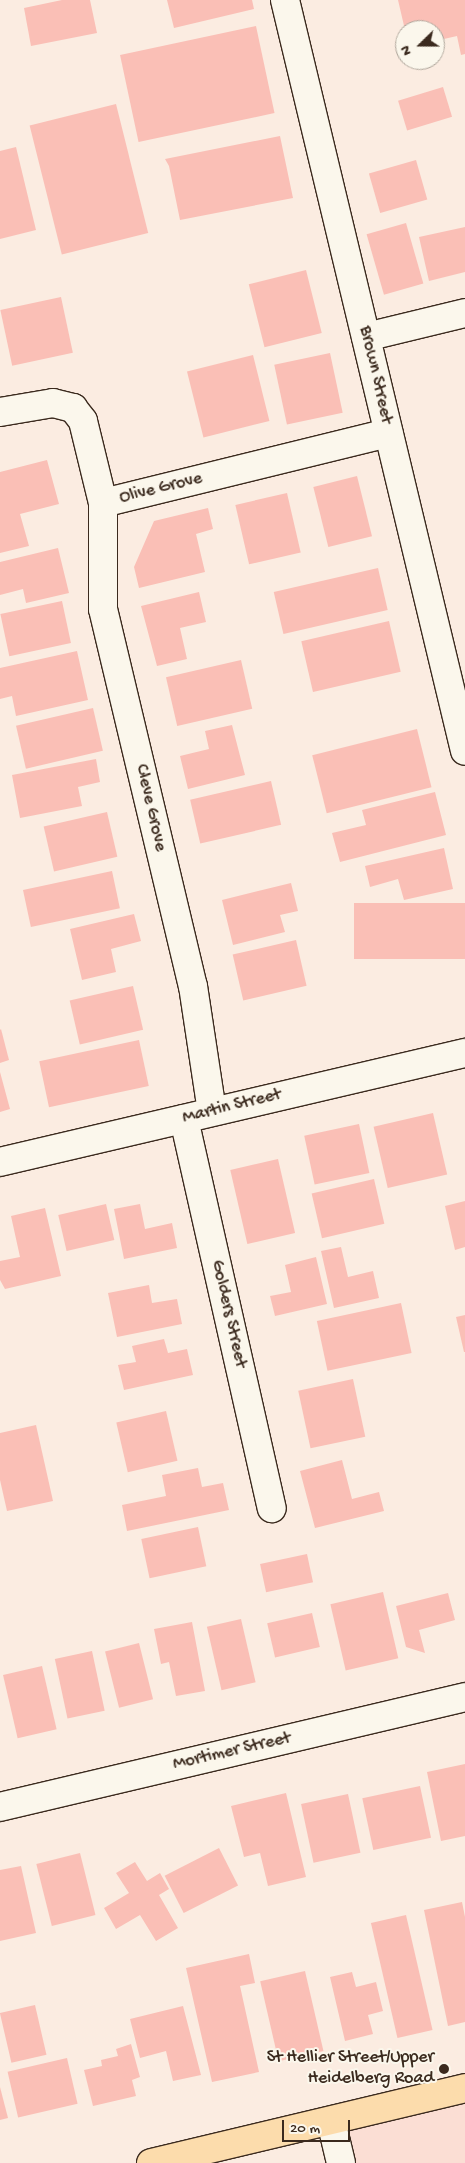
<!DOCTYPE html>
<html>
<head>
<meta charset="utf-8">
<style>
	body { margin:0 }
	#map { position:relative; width:465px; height:2163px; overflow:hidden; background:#fbece1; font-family:"Gochi Hand",sans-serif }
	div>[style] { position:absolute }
	.built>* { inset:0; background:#fbded4 }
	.building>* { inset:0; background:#fabfb6; transform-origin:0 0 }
	.roads { filter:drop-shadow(1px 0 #3b2a1e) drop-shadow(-1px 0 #3b2a1e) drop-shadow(0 1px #3b2a1e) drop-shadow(0 -1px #3b2a1e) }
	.minor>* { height:28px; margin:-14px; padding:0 14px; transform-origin:14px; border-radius:14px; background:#fbf7ec }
	.major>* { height:28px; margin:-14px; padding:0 14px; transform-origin:14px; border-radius:14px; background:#fcdcac }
	.dots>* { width:14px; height:14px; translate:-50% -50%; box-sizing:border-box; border:2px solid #fbf7ec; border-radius:50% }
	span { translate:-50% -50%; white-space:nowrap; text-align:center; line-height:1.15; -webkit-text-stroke:4px #fbf7ec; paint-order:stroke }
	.street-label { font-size:18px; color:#3b2a1e }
	.poi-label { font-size:18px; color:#3b2a1e }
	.right { translate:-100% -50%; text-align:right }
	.north { position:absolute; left:395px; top:20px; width:50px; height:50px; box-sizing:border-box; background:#fbf7ec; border:1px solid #aea59a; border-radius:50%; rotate:248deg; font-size:14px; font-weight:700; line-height:20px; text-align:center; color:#3b2a1e }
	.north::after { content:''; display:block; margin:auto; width:18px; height:22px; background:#3b2a1e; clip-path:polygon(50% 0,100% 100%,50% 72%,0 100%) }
	.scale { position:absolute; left:282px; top:2120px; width:68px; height:22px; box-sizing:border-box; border:2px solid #3b2a1e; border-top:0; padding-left:6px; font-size:15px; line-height:18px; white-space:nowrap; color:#3b2a1e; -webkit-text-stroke:4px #fbf7ec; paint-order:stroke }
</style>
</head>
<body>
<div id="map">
	<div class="built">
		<i style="clip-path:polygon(465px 2089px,465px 2163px,341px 2163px,331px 2121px)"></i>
	</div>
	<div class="building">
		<i style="clip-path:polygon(62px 0,90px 0,97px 33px,31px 46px,24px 8px)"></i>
		<i style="clip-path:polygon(167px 0,252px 0,254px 9px,174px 28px)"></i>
		<i style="clip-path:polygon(398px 0,465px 0,465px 54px,461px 55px,457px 36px,435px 41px,435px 30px,405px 30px)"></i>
		<i style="left:256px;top:26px;width:89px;height:139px;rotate:78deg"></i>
		<i style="left:443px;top:87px;width:31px;height:47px;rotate:73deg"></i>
		<i style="left:116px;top:104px;width:133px;height:89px;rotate:76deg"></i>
		<i style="clip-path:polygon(280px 136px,293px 198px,180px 220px,169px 166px,165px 159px)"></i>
		<i style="clip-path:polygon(16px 147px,36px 230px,0 239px,0 151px)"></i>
		<i style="left:416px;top:160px;width:41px;height:49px;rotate:74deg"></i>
		<i style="left:406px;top:223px;width:63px;height:41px;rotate:74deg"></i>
		<i style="clip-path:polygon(465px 227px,465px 272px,429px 281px,419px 237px)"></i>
		<i style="left:306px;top:270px;width:65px;height:59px;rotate:76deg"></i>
		<i style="left:61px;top:297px;width:57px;height:62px;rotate:78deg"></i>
		<i style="left:330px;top:353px;width:61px;height:57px;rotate:78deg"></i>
		<i style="left:253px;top:355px;width:68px;height:68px;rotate:76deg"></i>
		<i style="clip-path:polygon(47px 460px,59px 504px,20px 514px,29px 546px,0 553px,0 472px)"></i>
		<i style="left:357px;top:476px;width:62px;height:45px;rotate:76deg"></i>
		<i style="left:287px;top:493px;width:61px;height:53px;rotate:77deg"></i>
		<i style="clip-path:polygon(208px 508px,213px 529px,196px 534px,205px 572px,139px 588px,134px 567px,154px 521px)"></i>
		<i style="clip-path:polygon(58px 548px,69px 593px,26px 603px,23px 589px,0 595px,0 562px)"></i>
		<i style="left:378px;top:568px;width:43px;height:107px;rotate:77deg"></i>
		<i style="clip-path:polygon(199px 592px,206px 622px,180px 628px,187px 659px,157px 666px,141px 606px)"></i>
		<i style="left:62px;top:601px;width:43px;height:63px;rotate:78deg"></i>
		<i style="left:389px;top:621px;width:52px;height:90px;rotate:77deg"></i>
		<i style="clip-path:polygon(77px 651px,88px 700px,16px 716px,12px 696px,0 699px,0 668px)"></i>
		<i style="left:241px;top:660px;width:50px;height:77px;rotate:77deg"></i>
		<i style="left:93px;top:708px;width:44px;height:79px;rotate:77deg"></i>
		<i style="clip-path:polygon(232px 725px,245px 775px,188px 789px,180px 756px,209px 749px,205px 731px)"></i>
		<i style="left:417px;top:729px;width:60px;height:108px;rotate:76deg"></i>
		<i style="clip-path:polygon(96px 759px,100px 782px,78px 787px,82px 806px,20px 818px,12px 775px)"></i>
		<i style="left:271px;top:781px;width:45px;height:83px;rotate:77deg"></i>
		<i style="clip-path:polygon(435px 792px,446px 835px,340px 862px,332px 833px,366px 825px,362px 810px)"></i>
		<i style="left:107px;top:812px;width:46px;height:65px;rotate:77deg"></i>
		<i style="clip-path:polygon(444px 848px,453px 889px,404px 900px,398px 879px,370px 887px,365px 866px)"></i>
		<i style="left:112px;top:871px;width:38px;height:91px;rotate:78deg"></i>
		<i style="clip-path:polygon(291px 883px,298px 911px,280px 915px,285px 932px,233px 945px,222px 900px)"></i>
		<i style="left:465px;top:903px;width:56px;height:111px;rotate:90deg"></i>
		<i style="clip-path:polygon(134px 914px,141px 941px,111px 949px,116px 972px,82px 980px,70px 929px)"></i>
		<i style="left:296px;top:940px;width:47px;height:65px;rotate:77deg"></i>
		<i style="left:133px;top:986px;width:45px;height:65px;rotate:77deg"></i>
		<i style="clip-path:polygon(1px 1029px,9px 1060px,0 1063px,0 1030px)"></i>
		<i style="left:139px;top:1040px;width:47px;height:102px;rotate:78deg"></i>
		<i style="clip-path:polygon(0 1072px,10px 1109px,0 1112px)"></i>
		<i style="left:433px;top:1113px;width:63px;height:61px;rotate:77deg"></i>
		<i style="left:359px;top:1124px;width:50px;height:56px;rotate:78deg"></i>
		<i style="left:278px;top:1159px;width:76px;height:49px;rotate:77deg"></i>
		<i style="left:374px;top:1179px;width:46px;height:64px;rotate:77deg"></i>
		<i style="clip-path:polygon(465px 1201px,465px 1247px,455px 1250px,445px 1206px)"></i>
		<i style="left:106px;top:1204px;width:37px;height:49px;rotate:77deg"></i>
		<i style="clip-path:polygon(140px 1204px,145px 1229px,172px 1223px,177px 1248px,124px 1259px,114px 1209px)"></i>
		<i style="clip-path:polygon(45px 1208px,61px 1276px,5px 1289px,0 1280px,0 1261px,20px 1257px,11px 1216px)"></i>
		<i style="clip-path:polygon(341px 1247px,348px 1277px,373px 1271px,379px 1298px,334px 1308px,321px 1251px)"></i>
		<i style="clip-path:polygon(316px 1257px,327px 1304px,275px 1316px,270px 1296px,291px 1292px,285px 1265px)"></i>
		<i style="clip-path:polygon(149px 1285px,152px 1303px,177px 1299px,182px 1324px,117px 1337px,108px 1293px)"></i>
		<i style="left:401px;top:1303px;width:51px;height:86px;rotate:78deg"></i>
		<i style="clip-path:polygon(465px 1315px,465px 1352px,464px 1352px,456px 1317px)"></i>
		<i style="clip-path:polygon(164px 1339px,168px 1353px,187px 1349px,193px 1375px,124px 1390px,118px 1365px,136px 1362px,132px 1346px)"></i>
		<i style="left:353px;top:1379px;width:59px;height:56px;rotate:78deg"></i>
		<i style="left:166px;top:1411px;width:51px;height:51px;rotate:77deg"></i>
		<i style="clip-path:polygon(36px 1425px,53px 1501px,7px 1511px,0 1480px,0 1433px)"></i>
		<i style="clip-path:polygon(342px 1460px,352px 1499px,379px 1492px,384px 1511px,315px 1528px,300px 1471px)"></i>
		<i style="clip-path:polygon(198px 1468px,202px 1487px,223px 1483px,229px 1510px,127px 1531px,122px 1505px,166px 1496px,162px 1475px)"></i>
		<i style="left:198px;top:1527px;width:40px;height:58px;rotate:78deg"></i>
		<i style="left:307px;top:1554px;width:29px;height:48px;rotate:78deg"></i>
		<i style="left:383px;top:1592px;width:68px;height:54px;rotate:77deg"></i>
		<i style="clip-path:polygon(448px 1593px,455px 1620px,419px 1630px,425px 1653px,406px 1647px,396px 1606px)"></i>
		<i style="left:312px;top:1613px;width:35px;height:46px;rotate:77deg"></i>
		<i style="left:241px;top:1619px;width:65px;height:35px;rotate:77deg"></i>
		<i style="clip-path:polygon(192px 1622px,205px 1691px,176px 1696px,169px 1662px,161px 1664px,154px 1629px)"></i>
		<i style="left:139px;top:1643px;width:58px;height:35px;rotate:76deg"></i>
		<i style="left:92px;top:1651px;width:61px;height:38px;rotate:78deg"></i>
		<i style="left:42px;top:1666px;width:65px;height:40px;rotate:77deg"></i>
		<i style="clip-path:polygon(465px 1764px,465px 1836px,441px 1841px,427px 1772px)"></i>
		<i style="left:420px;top:1786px;width:53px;height:59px;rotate:78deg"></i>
		<i style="clip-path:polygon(286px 1793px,306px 1877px,268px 1886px,260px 1853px,244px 1857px,231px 1806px)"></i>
		<i style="left:348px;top:1794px;width:60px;height:48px;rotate:78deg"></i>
		<i style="left:219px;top:1848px;width:42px;height:61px;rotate:63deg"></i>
		<i style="left:80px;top:1853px;width:64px;height:45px;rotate:76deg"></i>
		<i style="clip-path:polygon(135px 1862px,147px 1881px,160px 1873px,169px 1889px,159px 1895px,178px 1928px,156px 1941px,140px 1915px,116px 1929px,104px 1908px,129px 1893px,116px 1873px)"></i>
		<i style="clip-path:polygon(21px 1866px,36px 1933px,0 1941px,0 1870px)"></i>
		<i style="clip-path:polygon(462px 1902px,465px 1917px,465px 2022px,448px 2026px,424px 1910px)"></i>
		<i style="left:406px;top:1915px;width:118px;height:36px;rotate:77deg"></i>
		<i style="clip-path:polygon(249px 1954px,255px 1983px,240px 1986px,259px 2072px,212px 2082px,186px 1968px)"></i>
		<i style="left:305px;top:1971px;width:82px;height:46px;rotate:77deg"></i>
		<i style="clip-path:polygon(352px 1972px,356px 1987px,376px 1982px,383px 2011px,368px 2015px,373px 2034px,345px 2041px,330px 1977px)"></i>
		<i style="left:35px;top:2005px;width:51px;height:36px;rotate:77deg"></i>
		<i style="clip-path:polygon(183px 2006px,201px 2075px,173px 2081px,166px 2051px,140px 2058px,130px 2019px)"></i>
		<i style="clip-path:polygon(131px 2044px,140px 2077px,132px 2080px,136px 2096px,93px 2106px,84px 2070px,102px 2066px,101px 2060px,118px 2056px,116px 2049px)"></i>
		<i style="left:67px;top:2058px;width:47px;height:61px;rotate:77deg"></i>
		<i style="clip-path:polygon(0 2087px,8px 2118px,0 2120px)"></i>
	</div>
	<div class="roads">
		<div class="minor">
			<i style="left:285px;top:0;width:772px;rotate:76.52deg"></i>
			<i style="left:366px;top:337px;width:102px;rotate:-13.6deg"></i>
			<i style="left:0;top:412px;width:54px;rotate:-9.6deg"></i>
			<i style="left:53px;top:403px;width:21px;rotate:14deg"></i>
			<i style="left:73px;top:408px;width:16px;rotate:52deg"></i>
			<i style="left:83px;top:421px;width:84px;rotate:76.3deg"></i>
			<i style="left:103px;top:503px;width:294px;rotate:-13.8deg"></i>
			<i style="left:103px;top:503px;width:106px;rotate:90deg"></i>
			<i style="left:103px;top:609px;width:388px;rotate:76.6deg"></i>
			<i style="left:193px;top:986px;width:126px;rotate:81.4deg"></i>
			<i style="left:184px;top:1119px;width:399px;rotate:77.3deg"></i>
			<i style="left:0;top:1162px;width:478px;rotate:-13.2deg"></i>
			<i style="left:0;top:1807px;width:478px;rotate:-13.3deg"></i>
			<i style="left:331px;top:2121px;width:43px;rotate:76.6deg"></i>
		</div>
		<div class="major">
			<i style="left:151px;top:2163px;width:323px;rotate:-13.4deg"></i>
		</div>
	</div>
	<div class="dots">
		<i style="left:444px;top:2069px;background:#3b2a1e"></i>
	</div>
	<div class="street-label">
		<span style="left:375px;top:375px;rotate:77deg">Brown Street</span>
		<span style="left:161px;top:489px;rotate:-14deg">Olive Grove</span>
		<span style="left:150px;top:808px;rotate:77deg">Cleve Grove</span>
		<span style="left:232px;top:1107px;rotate:-14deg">Martin Street</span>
		<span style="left:228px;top:1314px;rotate:77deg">Golders Street</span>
		<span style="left:232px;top:1752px;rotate:-13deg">Mortimer Street</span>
	</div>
	<div class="poi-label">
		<span class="right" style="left:434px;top:2069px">St Hellier Street/Upper<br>Heidelberg Road</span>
	</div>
	<div class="north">N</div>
	<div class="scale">20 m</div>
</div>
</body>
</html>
